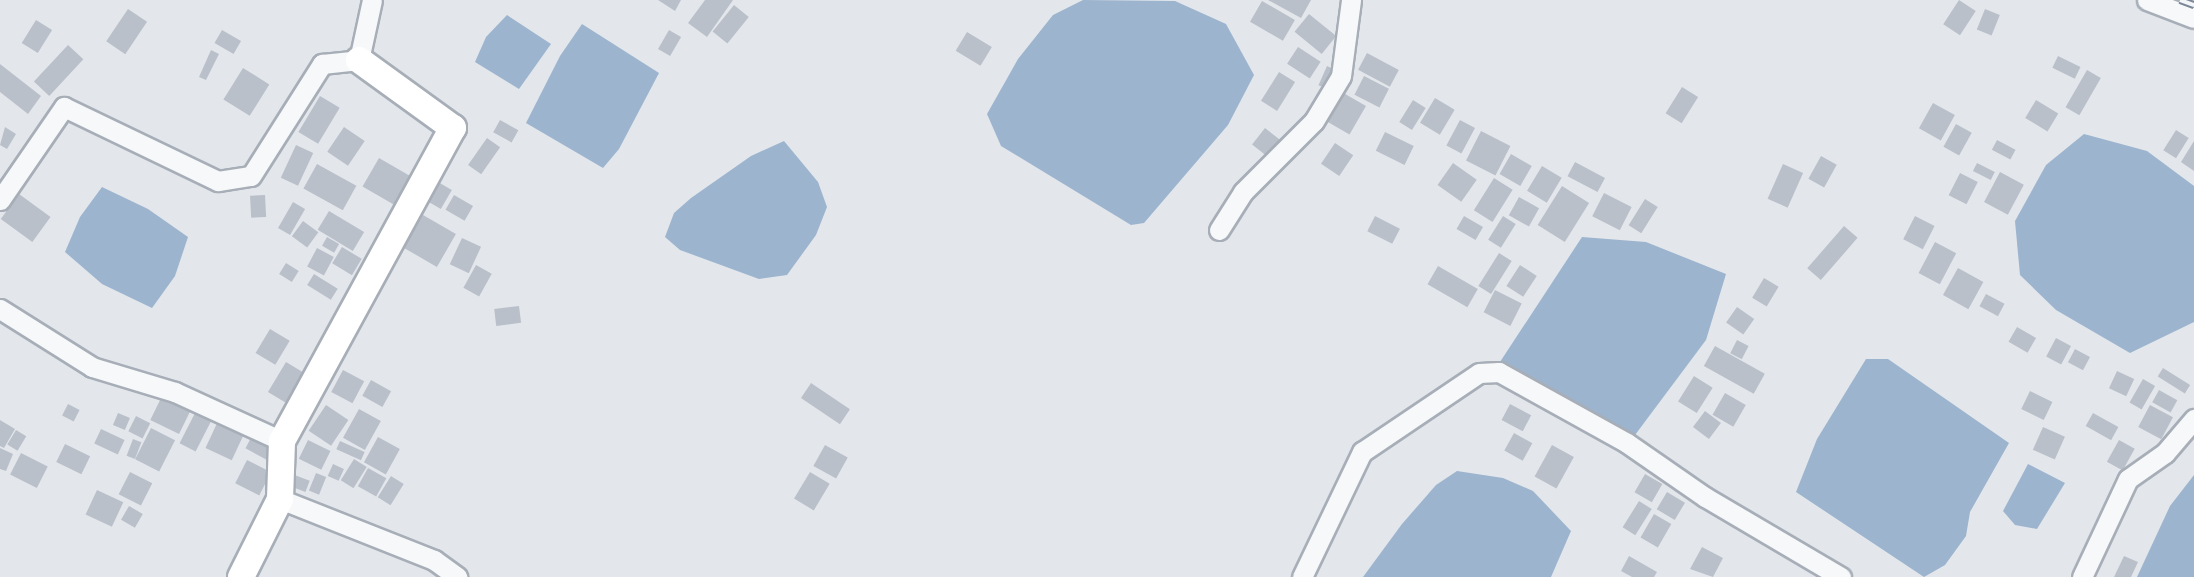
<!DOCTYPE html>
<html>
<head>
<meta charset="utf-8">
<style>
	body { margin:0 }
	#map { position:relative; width:2194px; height:577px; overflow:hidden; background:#e3e7ec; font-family:"Open Sans",sans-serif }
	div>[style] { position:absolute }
	.water>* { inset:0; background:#9cb4ce }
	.building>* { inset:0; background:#bac0ca; transform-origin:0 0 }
	.roads { filter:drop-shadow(2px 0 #a7aeb7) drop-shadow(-2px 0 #a7aeb7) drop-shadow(0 2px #a7aeb7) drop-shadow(0 -2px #a7aeb7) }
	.street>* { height:19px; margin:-9.5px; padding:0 9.5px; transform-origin:9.5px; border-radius:9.5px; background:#f6f8fa }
	.secondary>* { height:26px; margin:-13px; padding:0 13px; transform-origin:13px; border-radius:13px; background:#fff }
	.rail>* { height:8px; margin-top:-4px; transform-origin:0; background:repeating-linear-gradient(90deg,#f3f6f9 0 16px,#7b8697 0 32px); box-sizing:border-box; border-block:2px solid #7b8697 }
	span { translate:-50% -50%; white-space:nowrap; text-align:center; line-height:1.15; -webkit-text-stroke:6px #f3f6f9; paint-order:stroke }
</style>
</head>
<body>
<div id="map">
	<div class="water">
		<i style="clip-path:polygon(1083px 0,1175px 1px,1226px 24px,1254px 75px,1228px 125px,1144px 223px,1131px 225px,1001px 146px,987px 114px,1018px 59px,1053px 15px)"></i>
		<i style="clip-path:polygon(507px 15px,551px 44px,519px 89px,475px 62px,486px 37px)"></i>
		<i style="clip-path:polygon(582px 24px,659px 73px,619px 149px,603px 168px,526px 123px,560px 56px)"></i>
		<i style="clip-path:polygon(2084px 134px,2147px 151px,2194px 186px,2194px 322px,2130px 353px,2056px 310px,2020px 275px,2015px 221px,2046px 165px)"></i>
		<i style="clip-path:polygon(784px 141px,818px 182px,827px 207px,816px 235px,787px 275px,759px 279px,680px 250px,665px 237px,674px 213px,691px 198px,751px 156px)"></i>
		<i style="clip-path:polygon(102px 187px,148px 209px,188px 237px,175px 276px,152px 308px,102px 284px,65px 252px,80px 217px)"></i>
		<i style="clip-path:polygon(1582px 237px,1646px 242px,1726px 274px,1706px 340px,1635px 435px,1498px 365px)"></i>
		<i style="clip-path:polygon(1866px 359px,1888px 359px,2009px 443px,1970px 512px,1966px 536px,1945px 565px,1924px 577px,1796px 492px,1817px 439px)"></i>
		<i style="clip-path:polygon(2028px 464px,2065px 483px,2037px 529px,2015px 525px,2003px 511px)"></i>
		<i style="clip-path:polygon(1457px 471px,1503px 478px,1533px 491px,1571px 531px,1551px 577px,1363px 577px,1402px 524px,1436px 485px)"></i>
		<i style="clip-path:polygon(2194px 475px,2194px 577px,2137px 577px,2170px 506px)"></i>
	</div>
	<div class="building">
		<i style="clip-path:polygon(658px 0,681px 0,675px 11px)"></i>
		<i style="clip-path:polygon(705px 0,733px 0,707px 37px,688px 23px)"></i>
		<i style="clip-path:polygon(1268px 0,1311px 0,1301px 18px)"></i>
		<i style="left:1959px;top:0;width:20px;height:29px;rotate:33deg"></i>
		<i style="left:1262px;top:1px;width:38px;height:24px;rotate:30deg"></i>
		<i style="left:734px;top:5px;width:19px;height:34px;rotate:39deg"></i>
		<i style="left:128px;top:9px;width:23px;height:39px;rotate:34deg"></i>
		<i style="left:1985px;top:9px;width:16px;height:22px;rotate:22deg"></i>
		<i style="left:1309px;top:14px;width:35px;height:23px;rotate:39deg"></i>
		<i style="left:36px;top:20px;width:19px;height:27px;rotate:32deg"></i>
		<i style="left:222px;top:30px;width:22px;height:15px;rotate:30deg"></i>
		<i style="left:669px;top:30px;width:14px;height:22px;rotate:30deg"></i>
		<i style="left:967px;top:32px;width:29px;height:22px;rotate:31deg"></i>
		<i style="left:68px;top:45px;width:21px;height:50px;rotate:43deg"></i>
		<i style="left:1298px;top:47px;width:27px;height:20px;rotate:33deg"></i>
		<i style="clip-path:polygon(211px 50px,219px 54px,206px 80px,199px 77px)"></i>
		<i style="left:1367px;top:53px;width:36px;height:19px;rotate:28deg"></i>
		<i style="left:2058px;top:56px;width:25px;height:13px;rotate:26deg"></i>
		<i style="clip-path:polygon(0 64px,41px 96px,28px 114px,0 92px)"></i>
		<i style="left:1327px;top:66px;width:12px;height:21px;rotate:24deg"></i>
		<i style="left:243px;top:68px;width:31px;height:37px;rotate:32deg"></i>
		<i style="left:2087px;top:70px;width:16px;height:43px;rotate:30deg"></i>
		<i style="left:1279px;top:72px;width:19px;height:34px;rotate:32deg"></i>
		<i style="left:1364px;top:76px;width:28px;height:21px;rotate:27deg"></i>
		<i style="left:1682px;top:87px;width:19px;height:31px;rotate:32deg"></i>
		<i style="left:1340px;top:91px;width:30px;height:33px;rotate:30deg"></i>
		<i style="left:320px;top:96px;width:23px;height:42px;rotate:31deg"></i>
		<i style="left:1435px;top:98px;width:23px;height:29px;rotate:31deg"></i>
		<i style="left:1413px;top:100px;width:15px;height:26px;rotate:32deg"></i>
		<i style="left:2036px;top:100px;width:26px;height:21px;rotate:31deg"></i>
		<i style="left:1933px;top:103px;width:25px;height:29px;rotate:29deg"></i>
		<i style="left:500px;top:120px;width:21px;height:14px;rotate:29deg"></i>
		<i style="left:1460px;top:120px;width:17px;height:29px;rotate:28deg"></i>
		<i style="left:1956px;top:124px;width:18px;height:26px;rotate:29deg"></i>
		<i style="clip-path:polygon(5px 127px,16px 134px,7px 149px,0 145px)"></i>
		<i style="left:344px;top:127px;width:25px;height:30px;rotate:34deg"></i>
		<i style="left:1265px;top:128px;width:23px;height:21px;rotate:38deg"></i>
		<i style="left:2176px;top:130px;width:15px;height:24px;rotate:32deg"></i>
		<i style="left:1481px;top:131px;width:33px;height:33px;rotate:27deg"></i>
		<i style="left:1385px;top:132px;width:32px;height:21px;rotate:26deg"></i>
		<i style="left:487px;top:138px;width:16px;height:33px;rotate:35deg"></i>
		<i style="left:1997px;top:140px;width:21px;height:11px;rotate:28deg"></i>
		<i style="clip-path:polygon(2194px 141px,2194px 171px,2181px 162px)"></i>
		<i style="left:1335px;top:143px;width:22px;height:25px;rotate:34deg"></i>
		<i style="left:296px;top:145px;width:19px;height:36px;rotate:25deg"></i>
		<i style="left:1511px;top:154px;width:24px;height:23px;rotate:30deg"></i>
		<i style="left:1821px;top:156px;width:18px;height:26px;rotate:29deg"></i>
		<i style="left:379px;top:158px;width:36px;height:33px;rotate:30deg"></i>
		<i style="left:1575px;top:162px;width:34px;height:16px;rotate:28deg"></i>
		<i style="left:1453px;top:163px;width:29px;height:27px;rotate:35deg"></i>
		<i style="left:1977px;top:163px;width:20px;height:9px;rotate:27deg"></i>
		<i style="left:317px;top:164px;width:45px;height:28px;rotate:29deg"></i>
		<i style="left:1783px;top:164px;width:22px;height:38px;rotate:24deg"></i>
		<i style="left:1542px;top:166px;width:23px;height:29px;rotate:31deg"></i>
		<i style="left:2000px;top:172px;width:27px;height:34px;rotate:28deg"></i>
		<i style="left:1960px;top:173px;width:20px;height:25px;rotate:27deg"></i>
		<i style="left:1494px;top:178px;width:22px;height:38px;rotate:32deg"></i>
		<i style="left:438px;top:182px;width:16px;height:22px;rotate:30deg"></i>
		<i style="left:1562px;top:186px;width:32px;height:46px;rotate:32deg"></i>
		<i style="left:1604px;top:193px;width:31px;height:26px;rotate:27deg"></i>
		<i style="left:19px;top:194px;width:39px;height:31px;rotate:36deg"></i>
		<i style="left:265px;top:195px;width:22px;height:15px;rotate:87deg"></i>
		<i style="left:454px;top:195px;width:22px;height:17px;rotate:30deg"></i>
		<i style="left:1519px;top:197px;width:23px;height:21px;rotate:29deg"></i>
		<i style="left:1645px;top:199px;width:15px;height:31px;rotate:32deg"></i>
		<i style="left:293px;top:202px;width:14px;height:30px;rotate:30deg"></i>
		<i style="left:329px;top:211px;width:41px;height:22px;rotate:31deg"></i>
		<i style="left:423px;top:215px;width:38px;height:38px;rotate:30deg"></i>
		<i style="left:1375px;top:216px;width:28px;height:17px;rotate:27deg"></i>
		<i style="left:1464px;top:216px;width:22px;height:15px;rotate:30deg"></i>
		<i style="left:1503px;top:216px;width:15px;height:28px;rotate:32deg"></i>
		<i style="left:1915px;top:216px;width:22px;height:26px;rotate:27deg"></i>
		<i style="left:303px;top:221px;width:19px;height:19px;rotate:36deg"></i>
		<i style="left:1844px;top:226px;width:18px;height:56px;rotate:41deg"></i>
		<i style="left:327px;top:237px;width:14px;height:10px;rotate:30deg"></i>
		<i style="left:462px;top:238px;width:21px;height:29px;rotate:25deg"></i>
		<i style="left:1935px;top:242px;width:24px;height:35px;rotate:28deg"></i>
		<i style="left:342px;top:247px;width:23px;height:19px;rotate:31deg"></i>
		<i style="left:317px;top:248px;width:19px;height:21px;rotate:28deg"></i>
		<i style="left:1499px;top:253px;width:15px;height:39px;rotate:32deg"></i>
		<i style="left:286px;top:263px;width:15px;height:13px;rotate:32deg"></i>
		<i style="left:476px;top:265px;width:18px;height:26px;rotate:29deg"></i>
		<i style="left:1520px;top:265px;width:20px;height:25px;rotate:33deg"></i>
		<i style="left:1438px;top:266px;width:46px;height:21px;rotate:30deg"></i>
		<i style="left:1958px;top:268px;width:29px;height:31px;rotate:29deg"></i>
		<i style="left:314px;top:274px;width:28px;height:13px;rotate:32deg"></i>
		<i style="left:1764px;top:278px;width:17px;height:23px;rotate:31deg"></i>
		<i style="left:1495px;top:290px;width:30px;height:25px;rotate:27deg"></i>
		<i style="left:1986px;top:294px;width:21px;height:14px;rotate:28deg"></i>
		<i style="left:519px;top:306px;width:17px;height:25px;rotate:83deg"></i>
		<i style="left:1737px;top:307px;width:21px;height:19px;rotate:35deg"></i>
		<i style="left:2017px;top:327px;width:22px;height:17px;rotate:30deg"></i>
		<i style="left:270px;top:329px;width:23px;height:28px;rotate:31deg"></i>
		<i style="left:2056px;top:338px;width:17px;height:21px;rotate:28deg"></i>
		<i style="left:1737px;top:340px;width:13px;height:15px;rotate:27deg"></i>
		<i style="left:1715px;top:346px;width:57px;height:23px;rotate:29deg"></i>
		<i style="left:2075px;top:349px;width:17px;height:15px;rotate:28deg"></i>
		<i style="left:286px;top:362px;width:31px;height:35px;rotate:31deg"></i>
		<i style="left:2163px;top:368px;width:32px;height:10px;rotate:32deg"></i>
		<i style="left:343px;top:370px;width:24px;height:25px;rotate:28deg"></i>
		<i style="left:2117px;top:371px;width:19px;height:19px;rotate:25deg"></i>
		<i style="left:1694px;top:376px;width:22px;height:30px;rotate:32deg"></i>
		<i style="left:2143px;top:379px;width:14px;height:27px;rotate:30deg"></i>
		<i style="left:371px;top:380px;width:23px;height:18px;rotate:29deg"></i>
		<i style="left:811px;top:383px;width:47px;height:18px;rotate:34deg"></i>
		<i style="left:2159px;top:390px;width:21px;height:14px;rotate:29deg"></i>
		<i style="left:2030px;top:391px;width:25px;height:20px;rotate:26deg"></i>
		<i style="left:1725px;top:393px;width:24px;height:25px;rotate:30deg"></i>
		<i style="left:163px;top:394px;width:32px;height:29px;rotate:26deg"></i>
		<i style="left:68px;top:404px;width:13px;height:13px;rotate:27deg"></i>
		<i style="left:1510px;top:404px;width:24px;height:18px;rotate:28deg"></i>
		<i style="left:326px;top:405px;width:27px;height:31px;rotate:34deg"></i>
		<i style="left:2150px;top:405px;width:26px;height:25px;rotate:28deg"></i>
		<i style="left:359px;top:409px;width:25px;height:33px;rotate:29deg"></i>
		<i style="left:1705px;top:411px;width:20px;height:20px;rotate:37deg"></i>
		<i style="left:118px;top:413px;width:13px;height:13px;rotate:23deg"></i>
		<i style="left:195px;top:413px;width:18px;height:34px;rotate:27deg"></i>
		<i style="left:2093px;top:413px;width:29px;height:15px;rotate:29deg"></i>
		<i style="left:136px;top:416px;width:16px;height:17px;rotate:27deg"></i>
		<i style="left:219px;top:419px;width:29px;height:32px;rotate:25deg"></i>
		<i style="clip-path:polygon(0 420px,15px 429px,4px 448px,0 446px)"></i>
		<i style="left:2043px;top:427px;width:24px;height:25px;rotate:24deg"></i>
		<i style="left:151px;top:428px;width:27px;height:35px;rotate:27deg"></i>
		<i style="left:101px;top:429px;width:26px;height:16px;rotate:25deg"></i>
		<i style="left:16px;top:430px;width:12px;height:17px;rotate:31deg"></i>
		<i style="left:1514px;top:433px;width:21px;height:20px;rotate:29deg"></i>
		<i style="left:252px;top:436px;width:24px;height:14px;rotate:28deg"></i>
		<i style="left:378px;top:437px;width:25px;height:29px;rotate:29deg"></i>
		<i style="left:133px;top:439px;width:9px;height:18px;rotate:21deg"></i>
		<i style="left:308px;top:440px;width:25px;height:21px;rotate:26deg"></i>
		<i style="left:2119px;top:440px;width:18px;height:25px;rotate:29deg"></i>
		<i style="left:340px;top:441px;width:27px;height:9px;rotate:24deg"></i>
		<i style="left:65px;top:444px;width:28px;height:20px;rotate:26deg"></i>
		<i style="left:825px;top:445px;width:26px;height:24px;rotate:29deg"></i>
		<i style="left:1552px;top:445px;width:25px;height:36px;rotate:29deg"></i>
		<i style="clip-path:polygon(0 448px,13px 454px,6px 471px,0 469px)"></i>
		<i style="left:21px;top:453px;width:30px;height:24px;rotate:27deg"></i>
		<i style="left:354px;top:459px;width:15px;height:25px;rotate:32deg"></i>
		<i style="left:247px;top:460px;width:27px;height:26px;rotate:27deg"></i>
		<i style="left:333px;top:464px;width:12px;height:13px;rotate:24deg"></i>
		<i style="left:368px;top:468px;width:21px;height:21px;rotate:29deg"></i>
		<i style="left:130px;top:472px;width:25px;height:25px;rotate:27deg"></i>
		<i style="left:810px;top:472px;width:23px;height:31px;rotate:31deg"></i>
		<i style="left:316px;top:473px;width:11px;height:19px;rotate:22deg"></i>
		<i style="left:292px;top:474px;width:19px;height:12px;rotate:21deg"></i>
		<i style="left:1645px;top:474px;width:20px;height:21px;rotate:30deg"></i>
		<i style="left:391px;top:476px;width:15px;height:25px;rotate:32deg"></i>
		<i style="left:97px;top:490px;width:29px;height:27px;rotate:25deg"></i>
		<i style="left:1667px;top:492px;width:21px;height:20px;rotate:31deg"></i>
		<i style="left:1639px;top:501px;width:15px;height:31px;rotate:32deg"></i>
		<i style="left:129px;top:506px;width:16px;height:16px;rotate:30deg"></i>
		<i style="left:1654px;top:514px;width:20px;height:27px;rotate:30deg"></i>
		<i style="clip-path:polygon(1702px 547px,1723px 558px,1713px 577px,1690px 569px)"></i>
		<i style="clip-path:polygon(1629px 556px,1657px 572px,1654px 577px,1632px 577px,1621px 571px)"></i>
		<i style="clip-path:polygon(2124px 556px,2138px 562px,2131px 577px,2114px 577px)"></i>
	</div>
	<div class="roads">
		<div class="street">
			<i style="left:2147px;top:0;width:50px;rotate:21deg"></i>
			<i style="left:0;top:200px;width:113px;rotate:-55.5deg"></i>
			<i style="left:64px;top:107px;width:171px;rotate:25.7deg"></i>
			<i style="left:218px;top:181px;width:33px;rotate:-9deg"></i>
			<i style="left:251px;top:176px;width:133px;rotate:-57.6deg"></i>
			<i style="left:322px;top:64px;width:37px;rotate:-6deg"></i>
			<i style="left:359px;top:60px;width:61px;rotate:-77.8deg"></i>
			<i style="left:1219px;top:230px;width:45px;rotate:-57.7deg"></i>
			<i style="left:1243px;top:192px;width:100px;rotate:-45deg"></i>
			<i style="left:1314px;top:121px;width:52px;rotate:-59deg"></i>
			<i style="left:1341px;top:76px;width:77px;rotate:-82.5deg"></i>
			<i style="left:0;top:309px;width:109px;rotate:32.2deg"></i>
			<i style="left:92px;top:367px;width:87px;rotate:16.8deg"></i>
			<i style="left:175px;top:392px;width:118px;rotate:24.6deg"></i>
			<i style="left:280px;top:499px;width:166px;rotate:21.6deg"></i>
			<i style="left:434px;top:560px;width:29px;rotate:36deg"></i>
			<i style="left:1302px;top:577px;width:139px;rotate:-64.4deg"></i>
			<i style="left:1362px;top:452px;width:141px;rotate:-34deg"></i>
			<i style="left:1479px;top:373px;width:20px;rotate:-3deg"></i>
			<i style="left:1499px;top:372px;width:146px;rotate:29deg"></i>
			<i style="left:1627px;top:443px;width:95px;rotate:34.7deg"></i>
			<i style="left:1705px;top:497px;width:158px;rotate:30.5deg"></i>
			<i style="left:2082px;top:577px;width:108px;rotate:-64.9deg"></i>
			<i style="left:2128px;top:479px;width:45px;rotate:-35.1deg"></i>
			<i style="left:2165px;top:453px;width:45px;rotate:-49.5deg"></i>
		</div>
		<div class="secondary">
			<i style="left:241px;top:577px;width:87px;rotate:-63.4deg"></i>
			<i style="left:280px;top:499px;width:58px;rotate:-88deg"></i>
			<i style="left:282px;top:441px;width:357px;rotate:-61.4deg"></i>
			<i style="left:453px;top:128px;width:116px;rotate:-144.1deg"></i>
		</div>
	</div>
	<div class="rail">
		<i style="left:2180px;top:0;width:15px;rotate:20deg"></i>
	</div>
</div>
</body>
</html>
